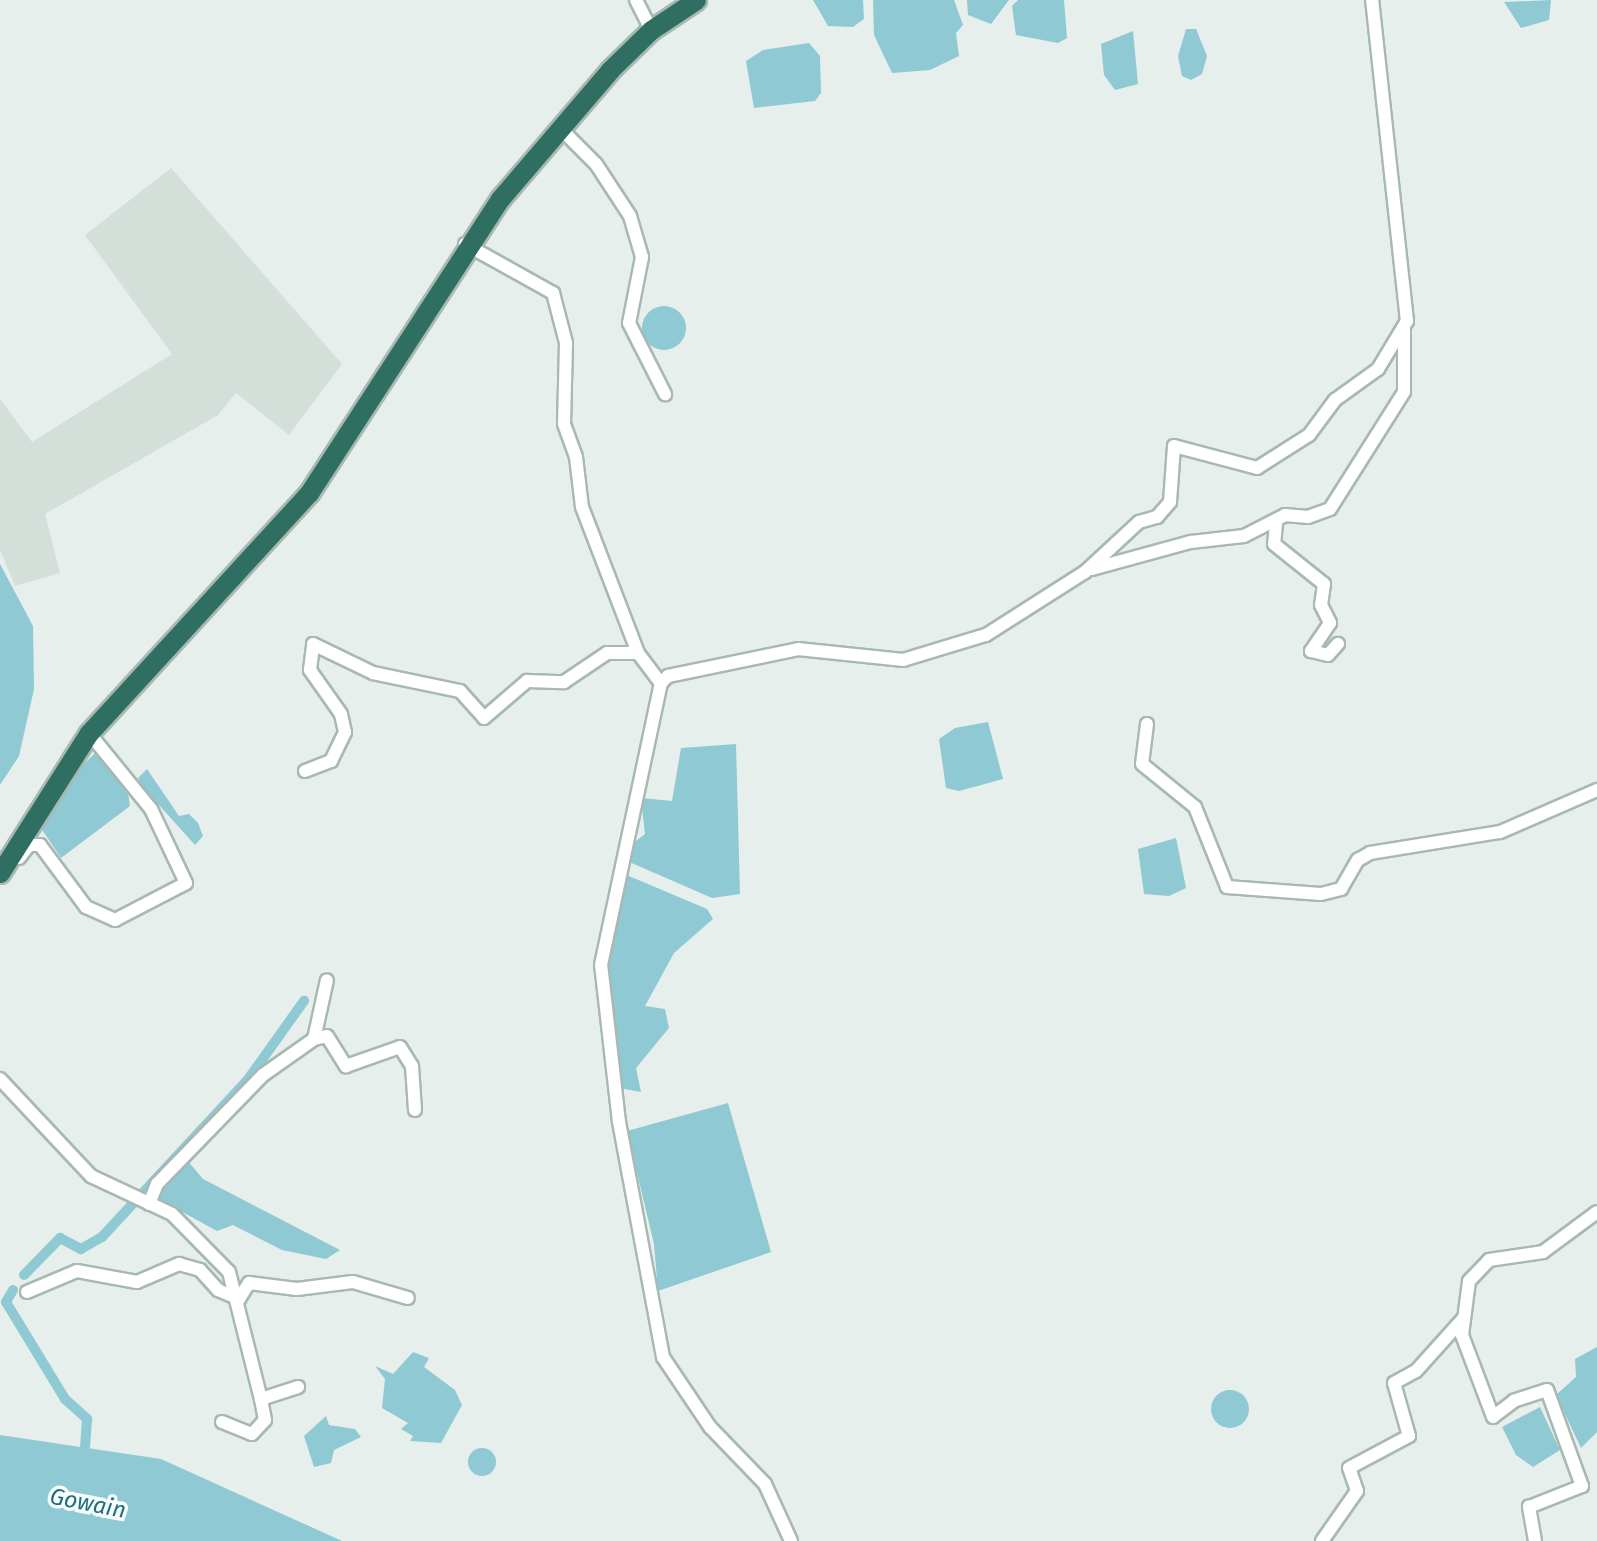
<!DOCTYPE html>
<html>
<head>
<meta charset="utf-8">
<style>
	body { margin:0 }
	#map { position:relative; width:1597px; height:1541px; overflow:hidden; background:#e6efeb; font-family:"Fira Sans",sans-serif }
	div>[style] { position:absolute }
	.built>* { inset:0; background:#d4dfda }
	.water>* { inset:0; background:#8ec9d4 }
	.round { border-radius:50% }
	.canal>* { height:10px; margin:-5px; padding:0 5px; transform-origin:5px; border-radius:5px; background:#8ec9d4 }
	.roads { filter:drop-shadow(2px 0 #a8b8b2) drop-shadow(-2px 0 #a8b8b2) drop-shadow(0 2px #a8b8b2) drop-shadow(0 -2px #a8b8b2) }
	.minor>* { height:12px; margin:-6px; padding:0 6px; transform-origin:6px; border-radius:6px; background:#fff }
	.highway>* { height:19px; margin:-9.5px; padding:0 9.5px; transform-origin:9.5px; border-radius:9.5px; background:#2f6f62 }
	span { translate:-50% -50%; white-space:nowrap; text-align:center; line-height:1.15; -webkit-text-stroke:7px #f7fbf9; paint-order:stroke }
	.water-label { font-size:23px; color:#1c6f80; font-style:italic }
</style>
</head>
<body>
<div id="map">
	<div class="built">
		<i style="clip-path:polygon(171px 168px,342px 364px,289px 435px,236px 393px,218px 415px,45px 514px,60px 573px,15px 586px,0 550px,0 399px,32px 442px,172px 354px,85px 235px)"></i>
	</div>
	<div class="water">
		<i style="clip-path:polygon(813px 0,863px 0,864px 19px,853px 27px,828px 26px)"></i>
		<i style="clip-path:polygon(873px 0,954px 0,963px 25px,956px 33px,959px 56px,930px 70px,892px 73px,874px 35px)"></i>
		<i style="clip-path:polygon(967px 0,1009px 0,991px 24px,968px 15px)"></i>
		<i style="clip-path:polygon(1018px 0,1064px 0,1067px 38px,1058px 43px,1016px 35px,1012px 6px)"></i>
		<i style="clip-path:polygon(1551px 0,1549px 20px,1521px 28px,1504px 2px)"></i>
		<i style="clip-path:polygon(1186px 29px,1196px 29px,1207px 56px,1202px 74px,1191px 80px,1182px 76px,1178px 56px)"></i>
		<i style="clip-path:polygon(1133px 31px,1138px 84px,1115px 90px,1104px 75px,1101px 44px)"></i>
		<i style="clip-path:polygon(809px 43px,820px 56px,821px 93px,815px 101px,754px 108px,746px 61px,763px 50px)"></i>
		<i class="round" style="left:642px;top:306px;width:44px;height:44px"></i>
		<i style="clip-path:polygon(0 564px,33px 626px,34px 689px,19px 756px,0 785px)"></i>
		<i style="clip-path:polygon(988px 722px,1003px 779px,959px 791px,946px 788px,939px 739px,955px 728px)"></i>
		<i style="clip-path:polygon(736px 744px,740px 894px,712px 898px,627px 861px,632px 844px,645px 834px,641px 798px,672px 801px,681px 748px)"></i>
		<i style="clip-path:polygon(95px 753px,128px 793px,130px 806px,61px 858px,39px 825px,45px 803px)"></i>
		<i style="clip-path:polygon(147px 769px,179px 816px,189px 814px,198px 823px,203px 836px,195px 845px,141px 785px,138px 778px)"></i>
		<i style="clip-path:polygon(1176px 838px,1186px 888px,1169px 896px,1144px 894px,1138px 849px)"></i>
		<i style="clip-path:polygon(629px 876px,707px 909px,713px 919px,674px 953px,645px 1006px,665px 1009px,669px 1028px,636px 1068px,641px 1092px,619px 1088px,604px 962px,621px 878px)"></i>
		<i style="clip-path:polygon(728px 1103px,771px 1252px,658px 1291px,654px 1244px,627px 1131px)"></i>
		<i style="clip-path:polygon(187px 1160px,203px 1179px,340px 1250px,326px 1259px,282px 1250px,233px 1225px,217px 1231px,155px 1197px)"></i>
		<i style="clip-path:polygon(1597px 1347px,1597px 1432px,1581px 1448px,1556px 1395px,1576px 1377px,1575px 1359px)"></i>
		<i style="clip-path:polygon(413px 1352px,429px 1358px,424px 1367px,455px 1390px,462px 1405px,441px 1443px,410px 1441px,413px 1436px,401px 1429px,408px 1423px,382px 1408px,385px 1379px,375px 1366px,393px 1374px)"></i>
		<i class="round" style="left:1211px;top:1390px;width:38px;height:38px"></i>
		<i style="clip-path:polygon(1540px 1407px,1560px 1450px,1533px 1467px,1516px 1455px,1502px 1427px)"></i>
		<i style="clip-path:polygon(326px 1416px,329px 1425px,355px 1429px,361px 1437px,334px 1450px,331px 1463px,314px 1467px,304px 1436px)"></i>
		<i style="clip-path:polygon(0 1435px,161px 1459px,342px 1541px,0 1541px)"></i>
		<i class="round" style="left:468px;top:1448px;width:28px;height:28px"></i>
	</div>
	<div class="canal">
		<i style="left:24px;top:1275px;width:52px;rotate:-45.8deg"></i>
		<i style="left:60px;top:1238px;width:24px;rotate:28deg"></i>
		<i style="left:81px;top:1249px;width:24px;rotate:-30deg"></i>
		<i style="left:102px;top:1237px;width:217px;rotate:-47.2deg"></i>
		<i style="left:249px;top:1078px;width:95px;rotate:-54.5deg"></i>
		<i style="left:13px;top:1290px;width:14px;rotate:120deg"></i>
		<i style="left:6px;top:1302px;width:114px;rotate:58.7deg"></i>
		<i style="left:65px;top:1399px;width:30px;rotate:42deg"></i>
		<i style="left:87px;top:1419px;width:39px;rotate:94deg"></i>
	</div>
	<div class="roads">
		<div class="minor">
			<i style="left:636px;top:0;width:34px;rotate:63deg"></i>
			<i style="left:561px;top:129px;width:49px;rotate:45deg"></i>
			<i style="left:596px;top:164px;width:62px;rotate:56.8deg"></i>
			<i style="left:630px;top:216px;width:43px;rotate:73.7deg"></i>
			<i style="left:642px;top:257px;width:67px;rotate:101.1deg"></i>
			<i style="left:629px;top:323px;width:80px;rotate:63.1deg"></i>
			<i style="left:465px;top:244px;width:101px;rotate:29.1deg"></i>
			<i style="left:553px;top:293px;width:52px;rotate:75.4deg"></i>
			<i style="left:566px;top:343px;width:81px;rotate:91.4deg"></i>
			<i style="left:564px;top:424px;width:35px;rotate:70deg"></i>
			<i style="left:576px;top:457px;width:50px;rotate:83.2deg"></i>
			<i style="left:582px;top:507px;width:156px;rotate:69deg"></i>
			<i style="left:638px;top:653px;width:38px;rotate:53deg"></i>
			<i style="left:1276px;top:523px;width:21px;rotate:95deg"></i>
			<i style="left:1274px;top:544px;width:64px;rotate:38.7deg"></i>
			<i style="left:1324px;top:584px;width:21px;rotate:98deg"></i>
			<i style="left:1321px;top:605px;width:20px;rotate:63deg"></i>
			<i style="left:1330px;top:623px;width:34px;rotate:124deg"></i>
			<i style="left:1311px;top:651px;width:17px;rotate:13deg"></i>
			<i style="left:1328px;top:655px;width:15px;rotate:-48deg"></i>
			<i style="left:1092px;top:569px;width:103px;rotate:-15.3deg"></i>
			<i style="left:1191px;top:542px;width:53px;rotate:-6.5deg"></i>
			<i style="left:1244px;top:536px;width:46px;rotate:-27.1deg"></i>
			<i style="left:1285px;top:515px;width:23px;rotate:5deg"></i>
			<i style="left:1308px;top:517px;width:23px;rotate:-20deg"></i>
			<i style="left:1330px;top:509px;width:138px;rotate:-57.7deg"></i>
			<i style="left:1404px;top:392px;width:65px;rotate:-90deg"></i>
			<i style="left:1147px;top:724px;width:40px;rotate:97.1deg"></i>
			<i style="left:1142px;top:764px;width:68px;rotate:39.1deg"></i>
			<i style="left:1195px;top:807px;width:86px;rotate:68.2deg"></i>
			<i style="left:1227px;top:887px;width:94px;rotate:4.3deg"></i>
			<i style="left:1321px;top:894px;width:21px;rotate:-14deg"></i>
			<i style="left:1341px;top:889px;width:34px;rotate:-60deg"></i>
			<i style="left:1358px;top:860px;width:14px;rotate:-30deg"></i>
			<i style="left:1370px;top:853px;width:132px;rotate:-9.2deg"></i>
			<i style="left:1500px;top:832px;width:106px;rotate:-23.4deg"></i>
			<i style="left:305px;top:771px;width:28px;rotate:-21deg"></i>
			<i style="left:331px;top:761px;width:32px;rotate:-64deg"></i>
			<i style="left:345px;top:732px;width:18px;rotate:-103deg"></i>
			<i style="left:341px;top:714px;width:54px;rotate:-125.2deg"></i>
			<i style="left:310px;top:670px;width:26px;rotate:-83deg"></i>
			<i style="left:313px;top:644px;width:67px;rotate:25.8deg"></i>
			<i style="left:373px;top:673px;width:89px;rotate:11.7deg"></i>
			<i style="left:460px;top:691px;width:36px;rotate:48deg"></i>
			<i style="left:484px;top:718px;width:57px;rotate:-40.7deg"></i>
			<i style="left:527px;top:681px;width:37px;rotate:2deg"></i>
			<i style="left:564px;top:682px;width:52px;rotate:-34deg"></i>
			<i style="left:607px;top:653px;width:31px"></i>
			<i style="left:19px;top:858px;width:16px;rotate:-52deg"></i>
			<i style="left:29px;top:845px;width:11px"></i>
			<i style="left:40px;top:845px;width:77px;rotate:53.4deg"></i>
			<i style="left:86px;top:907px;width:32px;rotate:24deg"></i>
			<i style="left:115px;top:920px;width:80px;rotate:-27.5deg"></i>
			<i style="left:186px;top:883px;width:82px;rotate:-115.3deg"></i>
			<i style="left:151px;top:809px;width:98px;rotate:-129.2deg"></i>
			<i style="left:314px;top:1039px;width:13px;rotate:-13deg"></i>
			<i style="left:327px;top:1036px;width:36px;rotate:58deg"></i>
			<i style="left:346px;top:1066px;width:57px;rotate:-19.4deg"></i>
			<i style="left:400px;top:1047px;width:22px;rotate:58deg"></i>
			<i style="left:412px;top:1066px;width:44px;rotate:86.1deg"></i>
			<i style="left:0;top:1079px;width:133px;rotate:46.8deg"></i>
			<i style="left:91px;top:1176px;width:89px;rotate:25.1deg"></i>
			<i style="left:172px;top:1214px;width:81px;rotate:45.5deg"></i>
			<i style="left:229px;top:1272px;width:131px;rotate:75.9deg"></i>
			<i style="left:261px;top:1399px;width:39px;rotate:-18deg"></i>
			<i style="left:149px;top:1204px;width:22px;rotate:-68deg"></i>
			<i style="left:157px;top:1184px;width:152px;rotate:-45.8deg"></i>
			<i style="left:263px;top:1075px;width:62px;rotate:-35.2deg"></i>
			<i style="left:314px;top:1039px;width:60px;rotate:-77.6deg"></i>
			<i style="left:27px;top:1292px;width:54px;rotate:-22.8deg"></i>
			<i style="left:77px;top:1271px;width:61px;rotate:10.4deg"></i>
			<i style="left:137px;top:1282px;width:46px;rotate:-23.2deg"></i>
			<i style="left:179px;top:1264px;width:22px;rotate:16deg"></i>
			<i style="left:200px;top:1270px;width:27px;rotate:48deg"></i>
			<i style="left:218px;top:1290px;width:23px;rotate:23deg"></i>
			<i style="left:239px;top:1299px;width:19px;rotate:-58deg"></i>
			<i style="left:249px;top:1283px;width:48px;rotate:7.1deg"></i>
			<i style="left:297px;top:1289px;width:56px;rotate:-7.1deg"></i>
			<i style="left:353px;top:1282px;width:57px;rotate:16.2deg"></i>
			<i style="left:222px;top:1422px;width:32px;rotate:22deg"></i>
			<i style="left:252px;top:1434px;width:19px;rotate:-47deg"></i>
			<i style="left:265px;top:1420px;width:21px;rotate:-101deg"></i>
			<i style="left:791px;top:1541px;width:63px;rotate:-114.5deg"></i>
			<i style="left:765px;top:1484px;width:79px;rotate:-134deg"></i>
			<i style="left:710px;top:1427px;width:84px;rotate:-123.9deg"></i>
			<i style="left:663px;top:1357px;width:239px;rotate:-100.6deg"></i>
			<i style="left:619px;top:1122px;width:158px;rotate:-96.5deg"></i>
			<i style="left:601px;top:965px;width:288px;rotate:-78deg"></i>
			<i style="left:661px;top:683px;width:10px;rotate:-45deg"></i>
			<i style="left:668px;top:676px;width:133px;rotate:-11.7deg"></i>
			<i style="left:798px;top:649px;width:106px;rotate:6deg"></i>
			<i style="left:903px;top:660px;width:87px;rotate:-16.8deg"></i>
			<i style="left:986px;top:635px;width:117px;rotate:-32.5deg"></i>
			<i style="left:1085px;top:572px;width:74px;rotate:-42.8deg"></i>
			<i style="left:1139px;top:522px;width:19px;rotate:-16deg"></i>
			<i style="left:1157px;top:517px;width:20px;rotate:-49deg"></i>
			<i style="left:1170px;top:502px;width:56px;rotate:-85.9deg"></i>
			<i style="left:1174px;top:446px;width:86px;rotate:14.8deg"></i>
			<i style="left:1257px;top:468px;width:62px;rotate:-32.4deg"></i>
			<i style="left:1309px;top:435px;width:44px;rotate:-53.4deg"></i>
			<i style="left:1335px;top:400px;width:53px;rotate:-35.8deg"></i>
			<i style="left:1378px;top:369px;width:56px;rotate:-58.9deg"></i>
			<i style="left:1407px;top:321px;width:323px;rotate:-96.2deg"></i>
			<i style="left:1322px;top:1541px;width:61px;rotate:-55deg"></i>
			<i style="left:1357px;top:1491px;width:24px;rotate:-109deg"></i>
			<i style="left:1349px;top:1468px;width:68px;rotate:-28.1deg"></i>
			<i style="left:1409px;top:1436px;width:55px;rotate:-105.8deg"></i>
			<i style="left:1394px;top:1383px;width:25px;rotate:-29deg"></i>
			<i style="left:1416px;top:1371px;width:69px;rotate:-48deg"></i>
			<i style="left:1535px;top:1541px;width:35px;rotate:-100deg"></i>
			<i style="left:1529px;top:1507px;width:57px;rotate:-21.6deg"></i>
			<i style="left:1582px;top:1486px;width:102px;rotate:-110deg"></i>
			<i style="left:1547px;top:1390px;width:35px;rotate:162deg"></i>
			<i style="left:1514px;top:1401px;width:26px;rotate:143deg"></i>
			<i style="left:1493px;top:1417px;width:88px;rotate:-110.7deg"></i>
			<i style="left:1462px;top:1335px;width:54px;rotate:-82.6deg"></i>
			<i style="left:1469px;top:1281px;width:29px;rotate:-46deg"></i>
			<i style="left:1489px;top:1260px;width:55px;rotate:-8.4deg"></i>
			<i style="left:1543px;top:1252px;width:67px;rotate:-36.5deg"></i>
		</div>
		<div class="highway">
			<i style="left:0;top:873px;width:166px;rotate:-57.6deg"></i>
			<i style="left:89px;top:733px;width:326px;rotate:-47.5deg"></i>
			<i style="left:309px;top:493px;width:351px;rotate:-57deg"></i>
			<i style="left:500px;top:199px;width:170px;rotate:-49.5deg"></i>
			<i style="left:610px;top:70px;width:57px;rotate:-44.3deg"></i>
			<i style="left:651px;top:30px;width:54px;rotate:-33.7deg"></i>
		</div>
	</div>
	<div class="water-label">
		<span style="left:88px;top:1503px;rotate:11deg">Gowain</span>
	</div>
</div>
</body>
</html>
